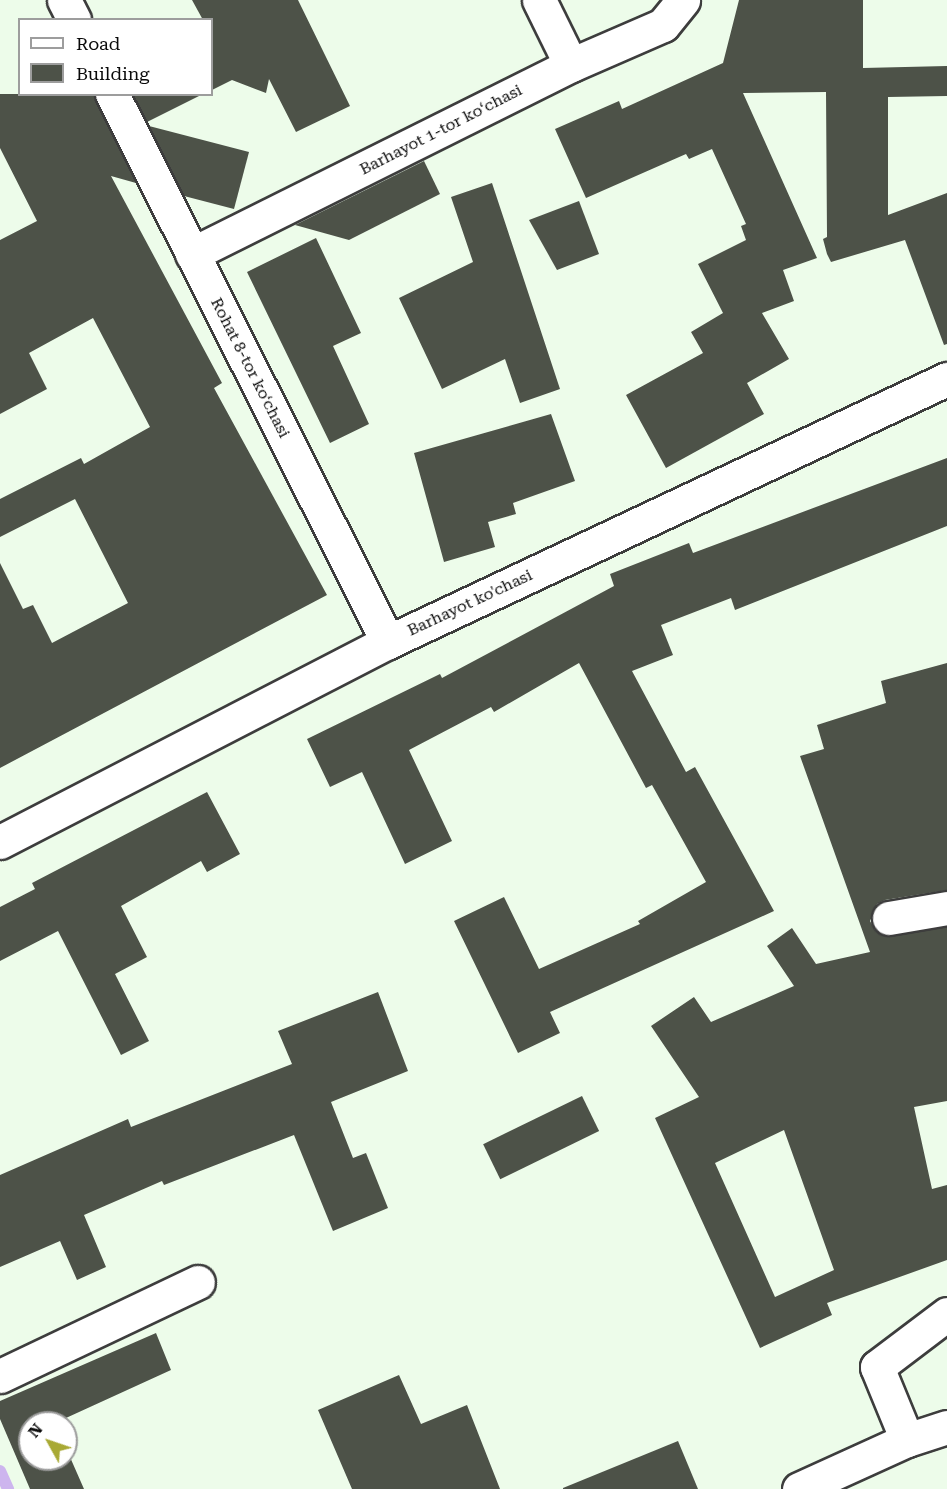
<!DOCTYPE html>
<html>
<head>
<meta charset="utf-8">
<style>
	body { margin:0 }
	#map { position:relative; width:947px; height:1489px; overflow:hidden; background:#edfcea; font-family:"Roboto Serif",serif }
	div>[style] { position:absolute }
	.stream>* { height:12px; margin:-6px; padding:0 6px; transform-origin:6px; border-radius:6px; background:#cdb5ee }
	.building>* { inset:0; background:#4d5248; transform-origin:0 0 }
	.roads { filter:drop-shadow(2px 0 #3d3d3d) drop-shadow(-2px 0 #3d3d3d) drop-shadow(0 2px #3d3d3d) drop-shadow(0 -2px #3d3d3d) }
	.minor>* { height:33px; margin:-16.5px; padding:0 16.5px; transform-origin:16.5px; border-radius:16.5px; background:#fff }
	.tertiary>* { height:33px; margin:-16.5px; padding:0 16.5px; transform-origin:16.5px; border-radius:16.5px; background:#fff }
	span { translate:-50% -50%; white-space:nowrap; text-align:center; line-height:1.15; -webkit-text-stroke:6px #fff; paint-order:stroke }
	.street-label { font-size:16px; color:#0a0a0a }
	.legend { position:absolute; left:18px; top:18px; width:195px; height:78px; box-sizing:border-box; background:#fff; border:2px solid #9d9d9d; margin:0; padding:8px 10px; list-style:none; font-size:18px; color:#0a0a0a }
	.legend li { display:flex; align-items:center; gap:12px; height:30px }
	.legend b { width:30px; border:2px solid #9d9d9d }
	.north { position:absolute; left:18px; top:1411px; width:60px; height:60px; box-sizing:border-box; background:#fff; border:2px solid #9d9d9d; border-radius:50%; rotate:310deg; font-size:16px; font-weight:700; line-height:24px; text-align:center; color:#0a0a0a }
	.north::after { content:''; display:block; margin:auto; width:21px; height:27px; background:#a8a934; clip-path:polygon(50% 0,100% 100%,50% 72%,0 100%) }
</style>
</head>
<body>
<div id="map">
	<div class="stream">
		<i style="left:0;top:1471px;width:20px;rotate:66deg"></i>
	</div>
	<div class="building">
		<i style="clip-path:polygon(192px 0,298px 0,350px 106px,296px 132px,269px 79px,266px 93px,232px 80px,212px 90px,212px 20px,203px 20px)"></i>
		<i style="clip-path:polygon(739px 0,863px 0,863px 68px,947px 66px,947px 96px,888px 97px,888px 215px,947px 193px,947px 344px,944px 345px,905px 240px,831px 262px,827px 254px,823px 239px,827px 237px,826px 92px,743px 93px,817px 258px,783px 270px,794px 301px,762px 313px,789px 359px,747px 383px,764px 414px,666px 468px,626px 395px,703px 353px,691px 332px,723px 313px,698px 264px,746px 240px,741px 226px,746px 224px,712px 149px,689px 159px,686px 154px,586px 198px,555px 129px,619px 101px,622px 109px,723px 63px)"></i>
		<i style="clip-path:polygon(0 94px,94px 94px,136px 183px,111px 176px,222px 383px,214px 388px,327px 595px,0 768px,0 563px,23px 609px,33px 605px,52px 643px,128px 603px,75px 499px,0 537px,0 499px,81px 458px,84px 464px,150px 427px,93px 318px,29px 353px,47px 389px,0 414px,0 240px,37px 221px,0 148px)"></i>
		<i style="clip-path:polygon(133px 94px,203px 94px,147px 122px)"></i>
		<i style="clip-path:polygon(149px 126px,249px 152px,234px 209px,184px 196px)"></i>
		<i style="clip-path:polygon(424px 161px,440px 194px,349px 240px,295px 225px)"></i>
		<i style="clip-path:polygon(492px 183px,560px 389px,520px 403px,505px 359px,442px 389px,399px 298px,473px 262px,451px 197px)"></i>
		<i style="clip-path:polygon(579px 201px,599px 254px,557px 270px,529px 220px)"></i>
		<i style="clip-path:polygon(316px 238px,361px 333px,333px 346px,369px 424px,330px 443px,247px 272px)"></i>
		<i style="clip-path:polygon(551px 414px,575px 481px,513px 503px,516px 514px,488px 522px,495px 547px,444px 562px,414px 453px)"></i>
		<i style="clip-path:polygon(947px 458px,947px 526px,735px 610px,731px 598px,661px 625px,673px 655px,632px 671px,686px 772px,695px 767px,774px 911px,550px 1012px,560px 1033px,518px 1053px,454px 921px,504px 897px,539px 969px,640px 924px,638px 921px,706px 882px,652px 785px,646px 788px,579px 663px,494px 712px,491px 707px,409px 750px,452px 841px,405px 864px,362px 772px,330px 787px,307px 739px,440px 674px,442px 678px,614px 586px,610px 574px,689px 543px,693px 553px)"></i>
		<i style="clip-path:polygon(evenodd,947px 663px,947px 890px,885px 900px,877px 904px,870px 921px,875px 930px,892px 936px,947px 927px,947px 1101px,914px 1107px,932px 1189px,947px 1185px,947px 1260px,827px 1303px,832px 1315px,760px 1348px,655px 1118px,699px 1097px,651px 1026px,694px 997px,711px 1022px,794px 986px,767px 946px,792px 928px,816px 964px,870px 952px,800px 756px,824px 749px,817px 725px,886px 703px,881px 681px,947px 663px,784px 1130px,834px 1270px,775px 1297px,715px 1163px,784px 1130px)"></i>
		<i style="clip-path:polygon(207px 792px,240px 854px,207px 872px,201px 861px,121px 906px,147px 957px,115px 974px,149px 1041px,121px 1055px,58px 931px,0 961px,0 907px,35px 889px,32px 883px)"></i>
		<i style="clip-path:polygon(378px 992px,408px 1071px,331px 1102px,353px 1158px,366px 1153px,388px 1208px,333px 1231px,294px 1135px,164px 1185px,162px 1181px,84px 1215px,106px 1267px,77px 1280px,60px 1241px,0 1267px,0 1175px,128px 1119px,131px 1127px,292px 1064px,278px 1031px)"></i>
		<i style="left:582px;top:1096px;width:39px;height:110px;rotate:64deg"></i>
		<i style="clip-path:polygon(156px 1333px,171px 1370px,55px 1423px,30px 1423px,30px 1459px,66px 1459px,66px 1448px,84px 1489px,30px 1489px,0 1419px,0 1401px)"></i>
		<i style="clip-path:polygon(399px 1375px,421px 1424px,467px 1405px,500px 1489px,352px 1489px,318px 1410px)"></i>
		<i style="clip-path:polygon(678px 1441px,698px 1489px,563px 1489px,563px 1488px)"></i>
	</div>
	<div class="roads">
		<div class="minor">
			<i style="left:64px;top:0;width:22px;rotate:63deg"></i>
			<i style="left:539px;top:0;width:72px;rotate:63.8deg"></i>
			<i style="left:112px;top:94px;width:614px;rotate:63.27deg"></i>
			<i style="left:192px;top:254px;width:424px;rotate:-26.5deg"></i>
			<i style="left:571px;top:65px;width:100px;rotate:-23.5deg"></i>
			<i style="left:663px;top:25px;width:32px;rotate:-51deg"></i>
			<i style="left:889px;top:918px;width:59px;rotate:-9.8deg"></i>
			<i style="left:0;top:1376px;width:219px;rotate:-25.4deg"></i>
			<i style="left:907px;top:1440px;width:42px;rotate:-18deg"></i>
			<i style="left:799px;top:1489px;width:119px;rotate:-24.4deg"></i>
			<i style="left:907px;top:1440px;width:79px;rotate:-112.3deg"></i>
			<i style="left:877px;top:1367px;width:88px;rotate:-37.1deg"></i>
		</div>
		<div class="tertiary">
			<i style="left:0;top:842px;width:437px;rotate:-27.3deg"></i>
			<i style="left:388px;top:642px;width:618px;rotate:-25.2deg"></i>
		</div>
	</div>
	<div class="street-label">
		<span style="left:441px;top:130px;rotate:-27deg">Barhayot 1-tor koʻchasi</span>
		<span style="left:250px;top:368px;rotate:63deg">Rohat 8-tor ko‘chasi</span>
		<span style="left:470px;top:603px;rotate:-25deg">Barhayot ko'chasi</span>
	</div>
	<ul class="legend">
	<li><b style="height:8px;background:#fff"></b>Road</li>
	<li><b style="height:16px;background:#4d5248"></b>Building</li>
	</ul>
	<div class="north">N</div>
</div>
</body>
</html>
